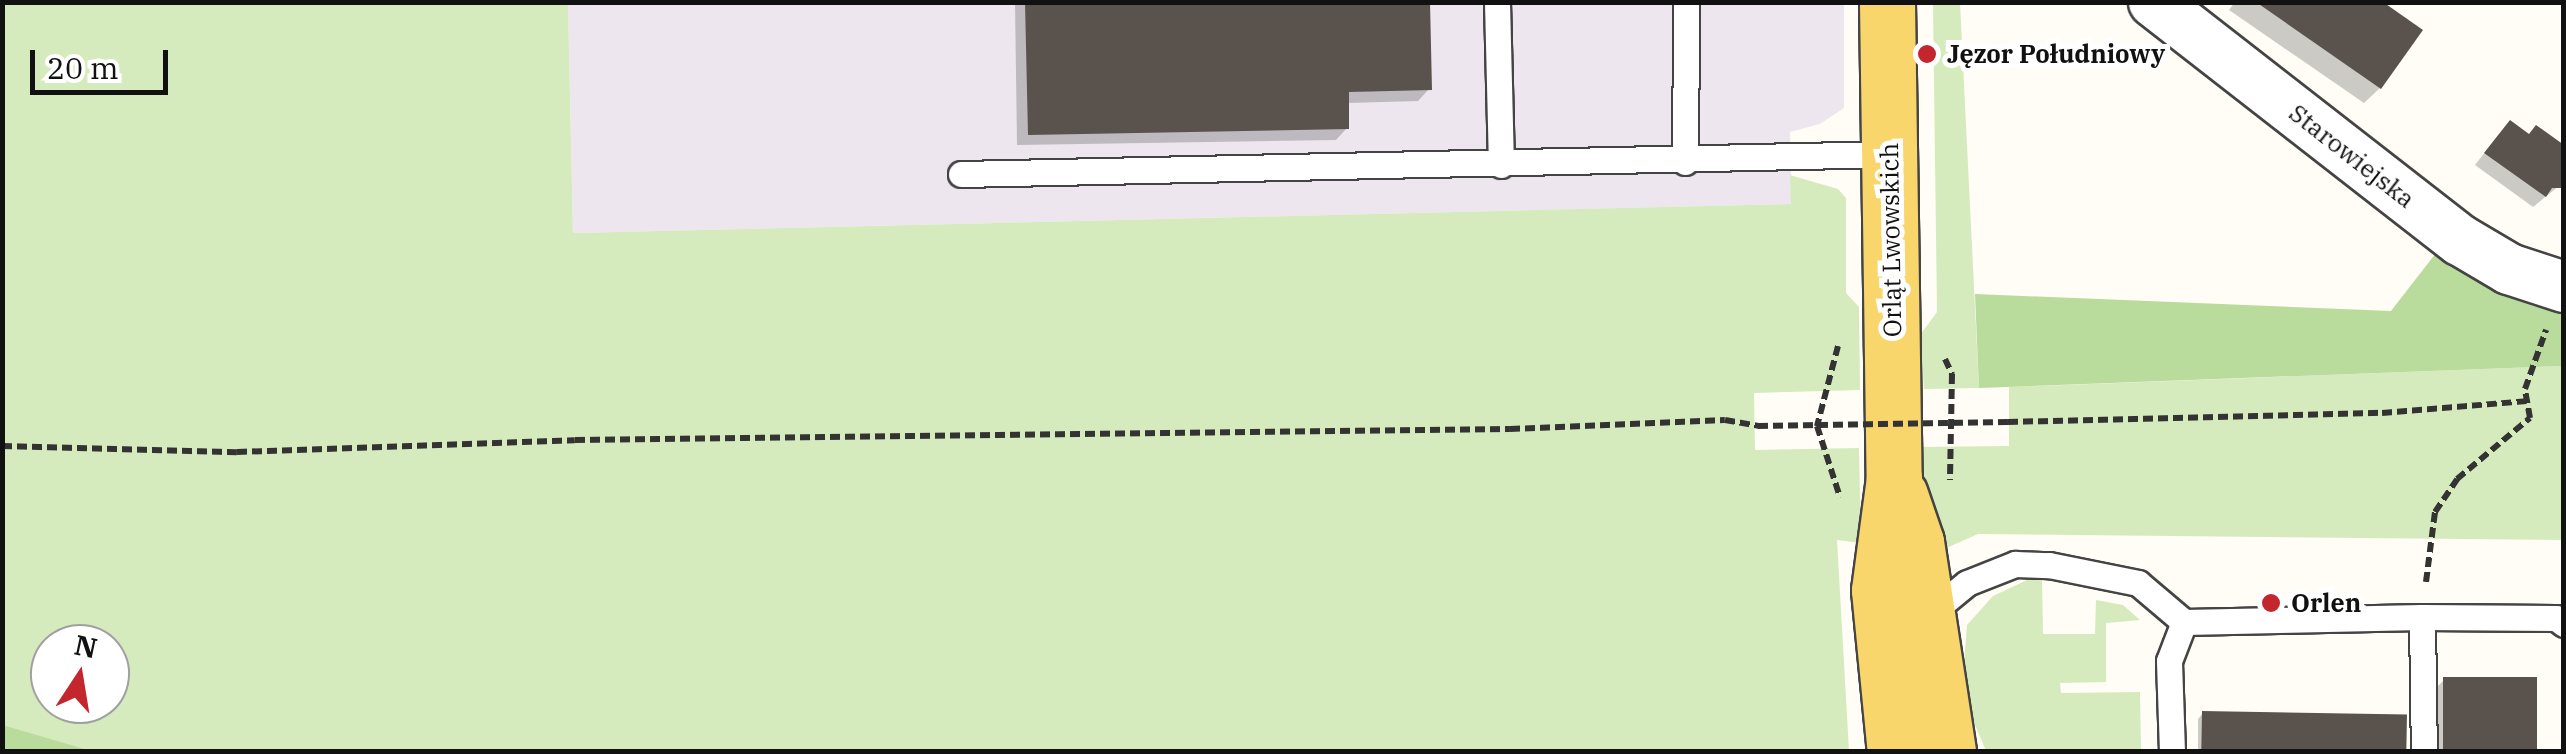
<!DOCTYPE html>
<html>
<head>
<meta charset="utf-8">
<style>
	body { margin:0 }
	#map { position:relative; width:2566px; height:754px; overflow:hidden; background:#fffdf5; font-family:"IBM Plex Serif",serif }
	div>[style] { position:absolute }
	.industrial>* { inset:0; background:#eee6ef }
	.green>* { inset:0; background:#d5ebbd }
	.forest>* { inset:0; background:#b9dc9c }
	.shadow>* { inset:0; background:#0003 }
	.building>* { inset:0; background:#5a524d; transform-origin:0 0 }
	.path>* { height:6px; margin-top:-3px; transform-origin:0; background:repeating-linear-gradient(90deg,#333 0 10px,transparent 0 15px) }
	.roads { filter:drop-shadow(2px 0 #444) drop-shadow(-2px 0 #444) drop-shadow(0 2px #444) drop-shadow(0 -2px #444) }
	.service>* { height:25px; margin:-12.5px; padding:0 12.5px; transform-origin:12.5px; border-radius:12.5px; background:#fff }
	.minor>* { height:50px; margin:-25px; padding:0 25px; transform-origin:25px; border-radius:25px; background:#fff }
	.primary>* { height:55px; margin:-27.5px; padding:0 27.5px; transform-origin:27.5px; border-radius:27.5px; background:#f9d66b }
	.path-bridge>* { height:6px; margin-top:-3px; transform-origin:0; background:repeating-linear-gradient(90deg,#333 0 10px,transparent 0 15px) }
	.dots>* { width:28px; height:28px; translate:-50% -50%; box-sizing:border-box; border:5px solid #fff; border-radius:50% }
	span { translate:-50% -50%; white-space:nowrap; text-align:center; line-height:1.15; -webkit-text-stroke:10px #fff; paint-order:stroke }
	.poi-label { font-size:25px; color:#111; font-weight:700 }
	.left { translate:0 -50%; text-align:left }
	.street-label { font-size:25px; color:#111 }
	.frame { position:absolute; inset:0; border:5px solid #111; pointer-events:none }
	.north { position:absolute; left:30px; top:624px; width:100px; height:100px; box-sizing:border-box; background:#fff; border:2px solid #a0a0a0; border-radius:50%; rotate:12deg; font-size:28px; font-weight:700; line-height:40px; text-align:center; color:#111 }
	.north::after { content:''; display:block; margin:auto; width:35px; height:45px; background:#c4262e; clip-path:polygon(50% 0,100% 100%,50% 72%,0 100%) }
	.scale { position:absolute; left:30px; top:50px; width:138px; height:45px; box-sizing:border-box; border:5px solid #111; border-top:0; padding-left:12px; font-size:30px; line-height:35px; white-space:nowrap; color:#111; -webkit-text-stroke:8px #fff; paint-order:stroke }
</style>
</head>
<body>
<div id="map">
	<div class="industrial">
		<i style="clip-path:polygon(568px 3px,1844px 3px,1844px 108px,1820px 124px,1790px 132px,1792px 204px,573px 233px)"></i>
	</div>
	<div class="green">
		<i style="clip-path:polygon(evenodd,2px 3px,568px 3px,573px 233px,1791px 204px,1790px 175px,1838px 189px,1846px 198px,1846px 293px,1859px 307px,1860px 390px,1754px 393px,1755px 450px,1859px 448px,1861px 543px,1837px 540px,1849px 751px,91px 752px,3px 725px,2px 3px,50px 644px,110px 644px,110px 704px,50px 704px,50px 644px)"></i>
		<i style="clip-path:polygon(1933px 3px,1960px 3px,1979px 388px,1924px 389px,1920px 335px,1937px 312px)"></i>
		<i style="clip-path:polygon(2563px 366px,2563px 540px,1978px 534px,1933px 554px,1920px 447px,2009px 446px,2009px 387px)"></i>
		<i style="clip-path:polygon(2029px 579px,2042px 580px,2043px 634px,2095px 634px,2096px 600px,2123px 605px,2140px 620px,2106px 623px,2106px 682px,2060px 683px,2061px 693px,2140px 692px,2141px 751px,1986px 751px,1969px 710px,1963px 677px,1967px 625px,1993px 596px)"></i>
	</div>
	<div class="forest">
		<i style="clip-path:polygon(2436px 253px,2464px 273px,2533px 306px,2563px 311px,2563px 366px,1979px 388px,1975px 294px,2391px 311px)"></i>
		<i style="clip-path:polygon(3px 725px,91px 751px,3px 751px)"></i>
	</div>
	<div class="shadow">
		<i style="clip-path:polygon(1015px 2px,1427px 2px,1429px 89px,1418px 101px,1347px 103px,1347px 128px,1336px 140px,1017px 145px)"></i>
		<i style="clip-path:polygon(2235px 2px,2379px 2px,2380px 88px,2364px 103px,2229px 10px)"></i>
		<i style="clip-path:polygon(2499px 134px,2529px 137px,2559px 186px,2533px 207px,2475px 165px)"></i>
		<i style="clip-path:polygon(2444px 680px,2535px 748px,2430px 752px,2433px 691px)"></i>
		<i style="clip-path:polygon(2203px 713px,2405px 749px,2198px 752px,2198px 719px)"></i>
	</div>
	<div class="building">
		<i style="clip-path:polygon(1025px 2px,1430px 2px,1432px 90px,1349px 92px,1349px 129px,1028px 135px)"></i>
		<i style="clip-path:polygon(2256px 2px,2383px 2px,2423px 30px,2381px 89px)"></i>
		<i style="clip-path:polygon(2510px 120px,2529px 134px,2536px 125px,2564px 145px,2564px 188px,2552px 188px,2546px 197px,2484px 153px)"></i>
		<i style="left:2443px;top:677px;width:94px;height:73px"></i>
		<i style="left:2202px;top:711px;width:205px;height:41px;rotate:1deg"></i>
	</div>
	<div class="path">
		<i style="left:1838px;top:346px;width:83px;rotate:104.7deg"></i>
		<i style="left:1817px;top:426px;width:75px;rotate:72.1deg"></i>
		<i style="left:1945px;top:359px;width:17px;rotate:65deg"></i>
		<i style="left:1952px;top:374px;width:106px;rotate:91.1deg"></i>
		<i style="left:2008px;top:422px;width:374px;rotate:-1.4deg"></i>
		<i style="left:2382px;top:413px;width:145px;rotate:-4.7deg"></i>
		<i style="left:2px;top:446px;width:235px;rotate:1.5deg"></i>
		<i style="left:237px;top:452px;width:338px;rotate:-2deg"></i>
		<i style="left:575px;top:440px;width:935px;rotate:-0.67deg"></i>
		<i style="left:1510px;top:429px;width:215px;rotate:-2.4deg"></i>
		<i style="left:1725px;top:420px;width:34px;rotate:10deg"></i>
		<i style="left:2426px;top:582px;width:71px;rotate:-82.7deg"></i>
		<i style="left:2435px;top:512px;width:40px;rotate:-56deg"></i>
		<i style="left:2457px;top:479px;width:95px;rotate:-39.9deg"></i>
		<i style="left:2530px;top:418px;width:29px;rotate:-100deg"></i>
		<i style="left:2525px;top:389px;width:63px;rotate:-70.4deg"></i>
	</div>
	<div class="roads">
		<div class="service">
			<i style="left:1497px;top:2px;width:163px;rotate:88.6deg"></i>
			<i style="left:1685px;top:162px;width:160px;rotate:-89.6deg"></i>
			<i style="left:961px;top:174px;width:928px;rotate:-1.23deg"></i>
			<i style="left:1928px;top:615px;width:50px;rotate:-39.4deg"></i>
			<i style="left:1967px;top:583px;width:52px;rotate:-21.6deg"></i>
			<i style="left:2015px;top:564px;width:34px;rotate:2deg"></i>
			<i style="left:2049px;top:565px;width:91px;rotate:11.4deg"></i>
			<i style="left:2138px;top:583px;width:60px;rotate:40.3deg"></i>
			<i style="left:2184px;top:622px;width:238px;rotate:-1.2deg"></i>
			<i style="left:2422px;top:617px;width:134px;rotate:0.4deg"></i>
			<i style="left:2556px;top:618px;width:10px;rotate:37deg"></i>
			<i style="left:2422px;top:617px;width:135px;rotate:89.2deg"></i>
			<i style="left:2172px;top:752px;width:91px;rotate:-91.9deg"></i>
			<i style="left:2169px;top:661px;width:42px;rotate:-69deg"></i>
		</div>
		<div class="minor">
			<i style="left:2154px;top:2px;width:388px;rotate:37.9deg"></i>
			<i style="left:2460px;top:240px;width:57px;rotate:30.6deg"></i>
			<i style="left:2509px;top:269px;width:58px;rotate:18.1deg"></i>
		</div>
		<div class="primary">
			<i style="left:1887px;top:2px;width:476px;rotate:89.2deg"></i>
			<i style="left:1894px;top:478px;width:113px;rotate:97.6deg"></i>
			<i style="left:1879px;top:590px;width:163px;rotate:84.4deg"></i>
			<i style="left:1900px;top:495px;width:50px;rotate:71.2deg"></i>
			<i style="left:1916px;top:542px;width:212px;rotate:81.3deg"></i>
		</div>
	</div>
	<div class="path-bridge">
		<i style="left:1758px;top:426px;width:250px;rotate:-0.9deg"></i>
	</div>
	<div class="dots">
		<i style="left:1927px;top:54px;background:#c4262e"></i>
		<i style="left:2271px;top:603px;background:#c4262e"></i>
	</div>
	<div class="poi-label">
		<span class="left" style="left:1947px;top:54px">Jęzor Południowy</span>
		<span class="left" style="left:2291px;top:603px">Orlen</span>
	</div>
	<div class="street-label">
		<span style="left:2352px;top:156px;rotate:38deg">Starowiejska</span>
		<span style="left:1891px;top:240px;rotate:-91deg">Orląt Lwowskich</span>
	</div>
	<div class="frame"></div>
	<div class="north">N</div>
	<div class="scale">20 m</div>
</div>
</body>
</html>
